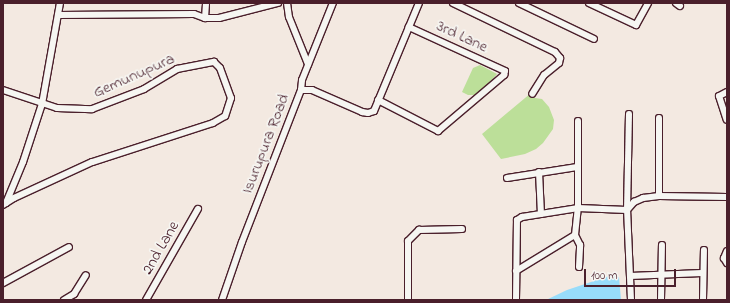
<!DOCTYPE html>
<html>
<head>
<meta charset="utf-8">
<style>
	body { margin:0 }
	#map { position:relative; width:730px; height:303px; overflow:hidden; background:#f3e9e1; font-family:"Indie Flower",sans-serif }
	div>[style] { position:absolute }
	.green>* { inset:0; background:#bcdf99 }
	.water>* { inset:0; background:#98dcfa }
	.roads { filter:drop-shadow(1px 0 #4a1f2b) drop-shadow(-1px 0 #4a1f2b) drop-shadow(0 1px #4a1f2b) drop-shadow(0 -1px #4a1f2b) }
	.minor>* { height:6px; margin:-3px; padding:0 3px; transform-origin:3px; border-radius:3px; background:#f6f6f2 }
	span { translate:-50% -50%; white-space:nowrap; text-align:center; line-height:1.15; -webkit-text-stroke:3.5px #f6f6f2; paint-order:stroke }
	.street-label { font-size:16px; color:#4a1f2b }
	.frame { position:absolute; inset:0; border:4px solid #4a1f2b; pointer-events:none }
	.scale { position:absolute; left:584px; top:269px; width:92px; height:18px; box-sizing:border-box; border:2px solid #4a1f2b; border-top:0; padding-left:5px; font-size:12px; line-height:14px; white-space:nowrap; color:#4a1f2b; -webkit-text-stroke:3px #f6f6f2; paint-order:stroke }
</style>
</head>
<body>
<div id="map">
	<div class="green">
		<i style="clip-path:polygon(480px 65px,497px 74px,482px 91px,474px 95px,468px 95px,462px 92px,473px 68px)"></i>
		<i style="clip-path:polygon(531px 93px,535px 98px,542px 99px,549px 107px,554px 120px,553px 129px,543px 143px,536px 149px,525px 154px,501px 159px,482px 134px)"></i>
	</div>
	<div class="water">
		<i style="clip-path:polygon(609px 276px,619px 277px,621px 300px,546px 300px,567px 290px)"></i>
	</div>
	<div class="roads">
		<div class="minor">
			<i style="left:287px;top:3px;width:14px;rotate:82deg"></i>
			<i style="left:289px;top:17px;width:51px;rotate:68deg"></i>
			<i style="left:453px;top:3px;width:113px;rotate:25.7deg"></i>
			<i style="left:555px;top:52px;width:8px;rotate:50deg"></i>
			<i style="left:560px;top:58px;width:5px;rotate:101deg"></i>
			<i style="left:559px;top:63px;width:19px;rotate:141deg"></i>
			<i style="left:544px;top:75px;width:22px;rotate:122deg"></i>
			<i style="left:519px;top:3px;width:83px;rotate:25.6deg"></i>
			<i style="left:589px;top:3px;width:52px;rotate:25.1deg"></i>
			<i style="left:636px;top:25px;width:25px;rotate:-61deg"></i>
			<i style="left:676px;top:3px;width:5px;rotate:37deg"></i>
			<i style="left:58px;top:15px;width:136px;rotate:-0.4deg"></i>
			<i style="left:194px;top:14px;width:12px;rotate:20deg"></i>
			<i style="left:205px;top:18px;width:14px"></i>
			<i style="left:219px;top:18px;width:61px;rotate:-14.3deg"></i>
			<i style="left:205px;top:18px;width:15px;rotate:-86deg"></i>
			<i style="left:3px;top:90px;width:57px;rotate:18.4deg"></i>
			<i style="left:57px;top:108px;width:35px;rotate:2deg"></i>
			<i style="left:92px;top:109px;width:56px;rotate:-21deg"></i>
			<i style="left:144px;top:89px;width:39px;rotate:-31deg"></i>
			<i style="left:177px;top:69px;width:38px;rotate:-11deg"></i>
			<i style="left:214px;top:62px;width:8px;rotate:45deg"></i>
			<i style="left:220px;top:68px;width:32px;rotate:70deg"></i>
			<i style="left:231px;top:98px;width:19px;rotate:108deg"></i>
			<i style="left:225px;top:116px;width:14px;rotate:150deg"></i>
			<i style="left:213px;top:123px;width:127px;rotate:162.1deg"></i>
			<i style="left:92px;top:162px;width:86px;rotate:155.2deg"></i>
			<i style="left:14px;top:198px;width:13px;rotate:148deg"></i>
			<i style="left:301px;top:90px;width:10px;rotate:-84deg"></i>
			<i style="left:302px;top:80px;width:83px;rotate:-68.1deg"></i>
			<i style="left:727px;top:92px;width:9px;rotate:153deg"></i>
			<i style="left:719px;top:96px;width:25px;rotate:72deg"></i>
			<i style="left:378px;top:100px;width:68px;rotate:27.3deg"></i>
			<i style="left:438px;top:131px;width:87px;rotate:-40.3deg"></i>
			<i style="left:504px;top:75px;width:4px;rotate:-76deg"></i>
			<i style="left:505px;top:71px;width:106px;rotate:-155.4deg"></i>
			<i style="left:659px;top:118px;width:78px;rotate:90deg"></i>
			<i style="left:539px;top:172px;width:42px;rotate:87.3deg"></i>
			<i style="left:507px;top:178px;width:71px;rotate:-8.9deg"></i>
			<i style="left:6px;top:203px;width:44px;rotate:-67.5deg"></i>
			<i style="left:23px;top:162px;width:61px;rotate:-71.9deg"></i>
			<i style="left:42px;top:104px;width:103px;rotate:-79.9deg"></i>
			<i style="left:727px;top:251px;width:8px;rotate:113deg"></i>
			<i style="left:724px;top:258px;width:6px;rotate:59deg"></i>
			<i style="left:579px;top:267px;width:22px;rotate:-87deg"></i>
			<i style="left:580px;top:245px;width:11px;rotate:-117deg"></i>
			<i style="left:575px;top:235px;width:27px;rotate:-84deg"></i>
			<i style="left:578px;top:208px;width:49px;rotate:2.3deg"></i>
			<i style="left:627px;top:210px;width:96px;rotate:-88.8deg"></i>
			<i style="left:516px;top:271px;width:69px;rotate:-31.4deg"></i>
			<i style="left:630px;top:276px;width:72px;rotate:-2.4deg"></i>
			<i style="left:3px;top:283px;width:75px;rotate:-28.6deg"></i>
			<i style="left:64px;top:300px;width:12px;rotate:-31deg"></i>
			<i style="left:74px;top:294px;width:22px;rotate:-58deg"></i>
			<i style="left:146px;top:300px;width:105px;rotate:-60.3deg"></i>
			<i style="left:222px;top:300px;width:61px;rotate:-71deg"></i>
			<i style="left:242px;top:242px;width:163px;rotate:-68.8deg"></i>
			<i style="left:301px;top:90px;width:11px"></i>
			<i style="left:312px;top:90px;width:55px;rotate:23.7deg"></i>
			<i style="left:362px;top:112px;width:6px;rotate:9deg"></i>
			<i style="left:368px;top:113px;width:6px;rotate:-18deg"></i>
			<i style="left:374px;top:111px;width:117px;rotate:-67.4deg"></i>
			<i style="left:408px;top:300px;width:59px;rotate:-90deg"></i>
			<i style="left:408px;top:241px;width:16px;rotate:-45deg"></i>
			<i style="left:419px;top:230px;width:43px;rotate:-1.3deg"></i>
			<i style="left:516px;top:300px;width:80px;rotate:-89.3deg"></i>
			<i style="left:517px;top:220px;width:6px;rotate:-31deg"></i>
			<i style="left:522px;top:217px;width:57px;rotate:-9.1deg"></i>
			<i style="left:578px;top:208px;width:87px;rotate:-90deg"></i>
			<i style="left:631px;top:300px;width:90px;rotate:-92.5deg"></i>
			<i style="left:627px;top:210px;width:11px;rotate:-49deg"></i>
			<i style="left:634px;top:202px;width:10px;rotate:-24deg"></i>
			<i style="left:643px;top:198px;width:16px;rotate:-7deg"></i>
			<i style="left:659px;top:196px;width:68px;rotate:0.8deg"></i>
			<i style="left:661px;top:300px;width:55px;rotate:-89deg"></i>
			<i style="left:703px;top:300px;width:50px;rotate:-88.9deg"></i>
		</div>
	</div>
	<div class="street-label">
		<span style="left:462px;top:37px;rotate:25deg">3rd Lane</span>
		<span style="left:134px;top:76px;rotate:-24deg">Gemunupura</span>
		<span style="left:266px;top:144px;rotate:-69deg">Isurupura Road</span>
		<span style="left:161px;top:248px;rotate:-60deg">2nd Lane</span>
	</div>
	<div class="frame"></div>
	<div class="scale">100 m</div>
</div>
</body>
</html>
